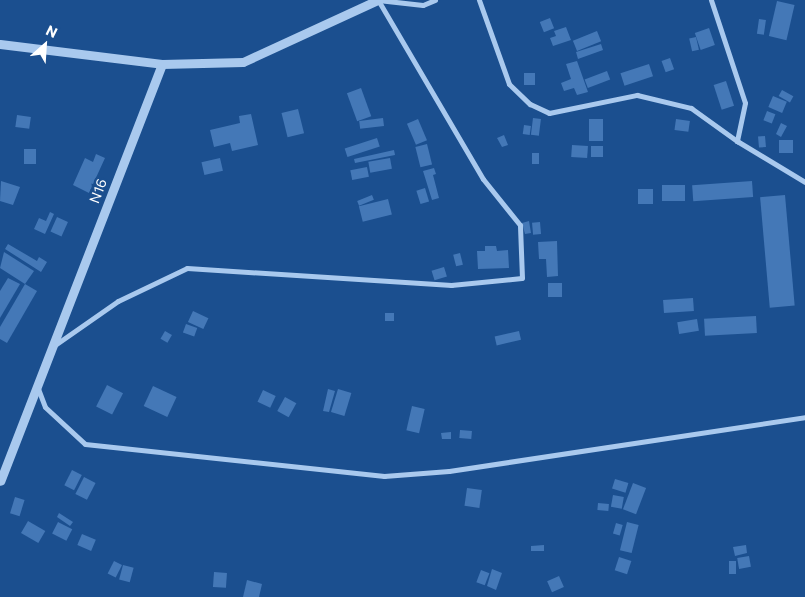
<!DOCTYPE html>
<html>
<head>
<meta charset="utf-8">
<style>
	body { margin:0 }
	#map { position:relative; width:805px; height:597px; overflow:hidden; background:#1b4f8f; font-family:Commissioner,sans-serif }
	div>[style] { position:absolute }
	.building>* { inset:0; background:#4478b7; transform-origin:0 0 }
	.minor>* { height:5px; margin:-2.5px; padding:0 2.5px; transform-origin:2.5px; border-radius:2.5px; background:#a9c9ee }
	.tertiary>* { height:9px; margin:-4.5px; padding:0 4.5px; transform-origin:4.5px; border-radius:4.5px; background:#a9c9ee }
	span { translate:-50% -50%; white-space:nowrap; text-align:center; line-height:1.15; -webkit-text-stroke:5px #1b4f8f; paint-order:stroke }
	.street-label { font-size:14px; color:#fff }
	.north { position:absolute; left:20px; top:20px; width:50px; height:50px; -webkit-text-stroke:4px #1b4f8f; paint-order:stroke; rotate:26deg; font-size:14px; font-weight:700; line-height:20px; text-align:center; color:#fff }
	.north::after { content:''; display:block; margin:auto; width:18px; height:22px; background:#fff; clip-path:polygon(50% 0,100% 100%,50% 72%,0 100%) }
</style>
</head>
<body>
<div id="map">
	<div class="building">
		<i style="left:777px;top:1px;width:18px;height:36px;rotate:13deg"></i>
		<i style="left:550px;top:18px;width:11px;height:11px;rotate:68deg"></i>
		<i style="left:759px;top:19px;width:7px;height:15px;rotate:8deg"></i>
		<i style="clip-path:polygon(566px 27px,571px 40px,553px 46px,550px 38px,556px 36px,554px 31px)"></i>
		<i style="left:709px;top:28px;width:18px;height:15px;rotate:71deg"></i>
		<i style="left:597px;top:31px;width:11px;height:26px;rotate:68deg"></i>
		<i style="left:696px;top:37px;width:13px;height:7px;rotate:77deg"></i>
		<i style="clip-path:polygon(601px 44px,603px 50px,578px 59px,576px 52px)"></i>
		<i style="left:670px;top:58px;width:12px;height:9px;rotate:70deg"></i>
		<i style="clip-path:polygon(577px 61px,588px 92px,577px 95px,574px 88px,564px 91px,561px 83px,571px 79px,566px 64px)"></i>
		<i style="left:649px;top:64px;width:13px;height:30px;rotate:72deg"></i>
		<i style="left:607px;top:71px;width:9px;height:24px;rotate:69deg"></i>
		<i style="left:524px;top:73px;width:11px;height:12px"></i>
		<i style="left:726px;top:81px;width:26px;height:13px;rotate:72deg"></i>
		<i style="left:361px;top:88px;width:30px;height:15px;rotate:70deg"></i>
		<i style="left:782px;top:90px;width:13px;height:7px;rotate:29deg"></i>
		<i style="left:773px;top:96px;width:15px;height:12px;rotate:23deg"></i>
		<i style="left:298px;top:109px;width:25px;height:17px;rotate:76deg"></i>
		<i style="left:767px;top:111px;width:9px;height:10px;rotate:21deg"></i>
		<i style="clip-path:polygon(251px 114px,258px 145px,232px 151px,230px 143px,214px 147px,210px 130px,240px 123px,239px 116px)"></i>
		<i style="left:17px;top:115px;width:14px;height:12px;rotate:8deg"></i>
		<i style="left:383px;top:118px;width:8px;height:24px;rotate:83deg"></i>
		<i style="left:533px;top:118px;width:8px;height:17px;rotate:7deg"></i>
		<i style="left:418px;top:119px;width:23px;height:12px;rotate:67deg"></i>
		<i style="left:589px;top:119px;width:14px;height:22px"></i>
		<i style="left:676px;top:119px;width:14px;height:11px;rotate:8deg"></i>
		<i style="clip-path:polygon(781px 123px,787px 126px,781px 137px,776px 134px)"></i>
		<i style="left:524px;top:125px;width:7px;height:9px;rotate:8deg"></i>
		<i style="clip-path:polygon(504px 135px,508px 145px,502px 147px,497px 138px)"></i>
		<i style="left:765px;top:136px;width:11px;height:7px;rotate:85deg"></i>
		<i style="left:377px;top:138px;width:9px;height:34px;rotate:72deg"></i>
		<i style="left:779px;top:140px;width:14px;height:13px"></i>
		<i style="left:427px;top:144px;width:21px;height:12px;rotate:76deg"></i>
		<i style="left:572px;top:145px;width:16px;height:12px;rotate:4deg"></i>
		<i style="left:591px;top:146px;width:12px;height:11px"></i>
		<i style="left:24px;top:149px;width:12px;height:15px"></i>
		<i style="clip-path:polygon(394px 150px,395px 155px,355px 163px,354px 159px)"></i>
		<i style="left:532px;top:153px;width:7px;height:11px"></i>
		<i style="clip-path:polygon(96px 154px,105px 158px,89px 193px,73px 185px,85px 158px,93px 162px)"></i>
		<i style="left:220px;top:158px;width:13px;height:19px;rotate:77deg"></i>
		<i style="left:390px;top:158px;width:11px;height:22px;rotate:80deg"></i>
		<i style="left:367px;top:167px;width:10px;height:17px;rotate:79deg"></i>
		<i style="clip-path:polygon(434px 168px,436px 174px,433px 175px,439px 198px,432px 200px,423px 171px)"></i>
		<i style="clip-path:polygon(1px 181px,20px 187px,13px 205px,0 201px)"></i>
		<i style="left:752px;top:181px;width:16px;height:60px;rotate:86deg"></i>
		<i style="left:662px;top:185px;width:23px;height:16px"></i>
		<i style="left:425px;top:188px;width:14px;height:9px;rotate:73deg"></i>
		<i style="left:653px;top:189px;width:15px;height:15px;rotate:90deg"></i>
		<i style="left:372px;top:195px;width:5px;height:16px;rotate:68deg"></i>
		<i style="left:785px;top:195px;width:111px;height:25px;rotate:85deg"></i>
		<i style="left:388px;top:199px;width:16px;height:30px;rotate:76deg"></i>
		<i style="clip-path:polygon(50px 212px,54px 214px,45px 234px,34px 229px,39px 218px,46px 221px)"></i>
		<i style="left:57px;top:217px;width:12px;height:16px;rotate:24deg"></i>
		<i style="clip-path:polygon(529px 221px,531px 233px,525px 234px,522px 223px)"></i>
		<i style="left:540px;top:222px;width:12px;height:8px;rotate:85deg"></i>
		<i style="clip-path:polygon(557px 241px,558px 276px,547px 277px,546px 259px,539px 259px,538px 242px)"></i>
		<i style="clip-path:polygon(8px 244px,37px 261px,39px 257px,47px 262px,41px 272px,5px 249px)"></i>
		<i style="clip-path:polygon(485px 246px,496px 246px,497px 251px,508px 250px,509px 268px,478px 269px,477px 251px,485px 251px)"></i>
		<i style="clip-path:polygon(4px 252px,34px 271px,25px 284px,0 268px)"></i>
		<i style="left:460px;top:253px;width:12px;height:7px;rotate:76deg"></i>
		<i style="left:444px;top:267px;width:10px;height:13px;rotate:73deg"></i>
		<i style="clip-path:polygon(8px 278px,20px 284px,0 318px,0 291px)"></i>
		<i style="left:562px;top:283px;width:14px;height:14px;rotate:90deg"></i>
		<i style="clip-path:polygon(25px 284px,37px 291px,7px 343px,0 339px,0 327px)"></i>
		<i style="left:693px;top:298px;width:13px;height:30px;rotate:86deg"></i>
		<i style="left:193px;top:311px;width:17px;height:12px;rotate:25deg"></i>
		<i style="left:385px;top:313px;width:9px;height:8px"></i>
		<i style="left:756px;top:316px;width:17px;height:52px;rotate:87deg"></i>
		<i style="left:697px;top:319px;width:12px;height:20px;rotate:81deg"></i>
		<i style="left:186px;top:324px;width:12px;height:9px;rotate:20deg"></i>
		<i style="left:165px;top:331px;width:8px;height:9px;rotate:30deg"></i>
		<i style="left:519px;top:331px;width:9px;height:25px;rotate:77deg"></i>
		<i style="left:107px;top:385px;width:18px;height:24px;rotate:27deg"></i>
		<i style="left:153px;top:386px;width:26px;height:22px;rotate:25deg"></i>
		<i style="clip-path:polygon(328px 389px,335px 391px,329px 412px,323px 411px)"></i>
		<i style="left:338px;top:389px;width:14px;height:24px;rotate:17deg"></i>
		<i style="left:263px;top:390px;width:14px;height:13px;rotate:25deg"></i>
		<i style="left:285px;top:397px;width:13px;height:16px;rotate:29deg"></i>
		<i style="left:412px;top:406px;width:13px;height:25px;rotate:13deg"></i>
		<i style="left:460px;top:430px;width:12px;height:8px;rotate:5deg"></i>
		<i style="clip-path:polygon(451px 432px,451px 439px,442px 439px,441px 433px)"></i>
		<i style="left:72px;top:470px;width:11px;height:17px;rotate:27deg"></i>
		<i style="left:84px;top:477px;width:13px;height:19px;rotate:27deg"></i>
		<i style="left:615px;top:479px;width:14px;height:10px;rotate:17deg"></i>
		<i style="left:633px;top:483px;width:14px;height:28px;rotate:21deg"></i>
		<i style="left:467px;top:488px;width:15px;height:18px;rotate:8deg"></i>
		<i style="left:613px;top:495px;width:11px;height:12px;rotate:10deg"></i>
		<i style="left:15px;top:497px;width:10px;height:17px;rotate:17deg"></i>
		<i style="left:598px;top:503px;width:11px;height:7px;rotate:5deg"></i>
		<i style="clip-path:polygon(59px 513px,73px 522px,70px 526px,57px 517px)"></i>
		<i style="left:28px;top:521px;width:20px;height:14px;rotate:30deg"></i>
		<i style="left:58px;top:522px;width:16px;height:13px;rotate:27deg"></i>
		<i style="left:627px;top:522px;width:12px;height:29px;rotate:14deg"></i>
		<i style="left:616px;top:523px;width:7px;height:11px;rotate:16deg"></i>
		<i style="left:82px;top:534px;width:15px;height:12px;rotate:23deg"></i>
		<i style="clip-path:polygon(544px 545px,544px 551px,531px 551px,531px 546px)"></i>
		<i style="clip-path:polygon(746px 545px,747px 553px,735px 556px,733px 547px)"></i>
		<i style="left:749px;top:556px;width:11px;height:12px;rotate:80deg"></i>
		<i style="left:619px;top:557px;width:13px;height:14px;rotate:18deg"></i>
		<i style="left:114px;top:561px;width:9px;height:14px;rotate:27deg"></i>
		<i style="left:729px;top:561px;width:7px;height:13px"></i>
		<i style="left:123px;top:565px;width:11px;height:15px;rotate:15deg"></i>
		<i style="clip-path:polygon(492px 569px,502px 573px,496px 590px,487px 586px)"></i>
		<i style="left:481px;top:570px;width:9px;height:13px;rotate:21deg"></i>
		<i style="left:214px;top:572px;width:13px;height:15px;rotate:4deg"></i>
		<i style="left:559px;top:576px;width:12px;height:13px;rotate:66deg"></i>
		<i style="clip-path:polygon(247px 580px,262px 584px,259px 597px,243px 597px)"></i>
	</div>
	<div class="minor">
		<i style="left:378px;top:0;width:45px;rotate:6.3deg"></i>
		<i style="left:423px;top:5px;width:13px;rotate:-23deg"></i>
		<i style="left:479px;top:0;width:89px;rotate:70.3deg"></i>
		<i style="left:509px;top:84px;width:29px;rotate:44deg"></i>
		<i style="left:530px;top:104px;width:21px;rotate:25deg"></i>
		<i style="left:549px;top:113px;width:90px;rotate:-11.6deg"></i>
		<i style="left:637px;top:95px;width:56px;rotate:13.5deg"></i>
		<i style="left:691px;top:108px;width:57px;rotate:35.7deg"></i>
		<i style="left:711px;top:0;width:108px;rotate:71.7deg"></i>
		<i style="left:745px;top:103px;width:39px;rotate:102deg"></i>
		<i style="left:737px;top:141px;width:79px;rotate:31.1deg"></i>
		<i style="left:52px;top:347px;width:80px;rotate:-34.9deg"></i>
		<i style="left:118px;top:301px;width:76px;rotate:-25.6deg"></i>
		<i style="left:187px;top:268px;width:265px;rotate:3.7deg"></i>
		<i style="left:451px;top:285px;width:71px;rotate:-5.6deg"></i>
		<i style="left:522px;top:278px;width:53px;rotate:-92.2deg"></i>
		<i style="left:520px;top:225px;width:59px;rotate:-128.8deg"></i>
		<i style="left:483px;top:179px;width:208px;rotate:-120.4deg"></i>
		<i style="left:37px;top:386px;width:22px;rotate:69deg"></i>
		<i style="left:45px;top:407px;width:54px;rotate:42.8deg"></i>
		<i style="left:85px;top:444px;width:301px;rotate:6.1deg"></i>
		<i style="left:384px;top:476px;width:65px;rotate:-4.4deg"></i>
		<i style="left:449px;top:471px;width:360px;rotate:-8.6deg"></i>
	</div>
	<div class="tertiary">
		<i style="left:0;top:44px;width:163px;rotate:7deg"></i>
		<i style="left:162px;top:64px;width:447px;rotate:111.2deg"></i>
		<i style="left:162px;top:64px;width:81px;rotate:-1.4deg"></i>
		<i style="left:243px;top:62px;width:149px;rotate:-24.7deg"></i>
	</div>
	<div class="street-label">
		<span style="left:98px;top:191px;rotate:-69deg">N16</span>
	</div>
	<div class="north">N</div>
</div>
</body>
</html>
